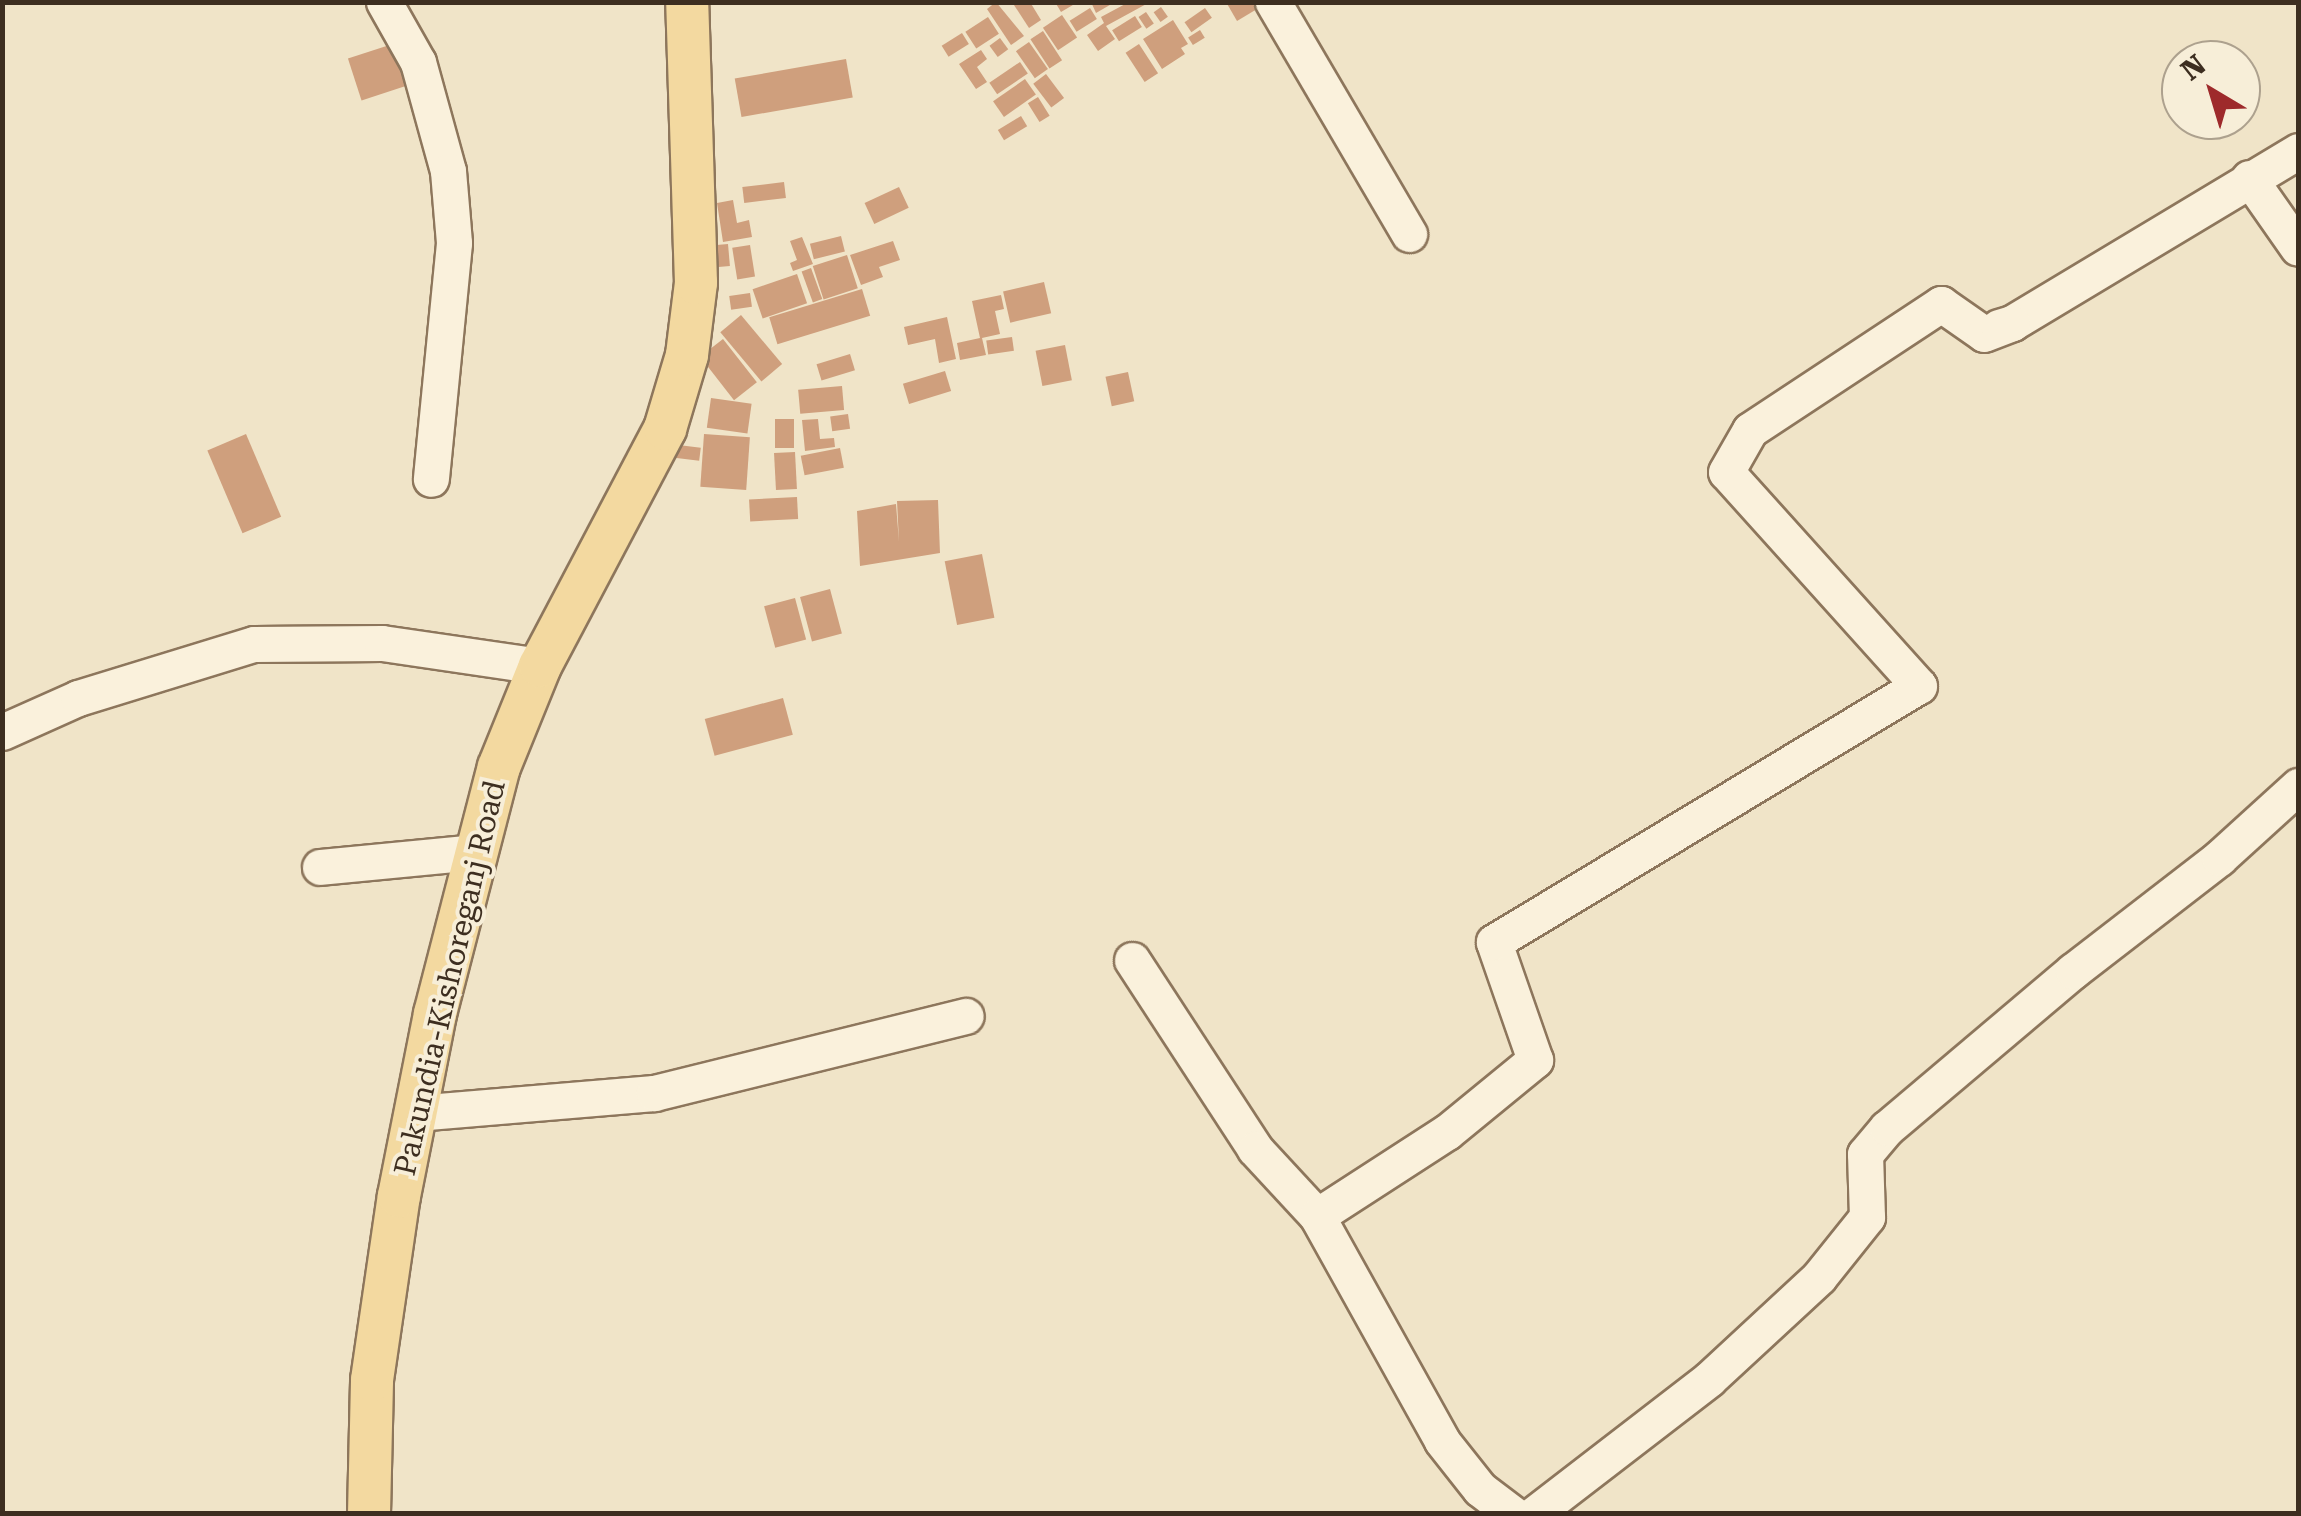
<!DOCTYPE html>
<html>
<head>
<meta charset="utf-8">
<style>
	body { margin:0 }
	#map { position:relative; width:2301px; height:1516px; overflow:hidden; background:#f0e4c8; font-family:"Roboto Serif",serif }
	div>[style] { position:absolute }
	.building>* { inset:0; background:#cf9f7d; transform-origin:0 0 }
	.roads { filter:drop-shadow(2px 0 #8d765c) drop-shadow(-2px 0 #8d765c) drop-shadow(0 2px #8d765c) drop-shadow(0 -2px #8d765c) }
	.minor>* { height:35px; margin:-17.5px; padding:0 17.5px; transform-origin:17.5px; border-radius:17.5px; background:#faf1dc }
	.major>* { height:42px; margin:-21px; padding:0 21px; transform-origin:21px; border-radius:21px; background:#f3d9a0 }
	span { translate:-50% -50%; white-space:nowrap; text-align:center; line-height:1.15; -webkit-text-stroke:8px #f7eed8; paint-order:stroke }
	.street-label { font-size:30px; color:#3d2e20 }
	.frame { position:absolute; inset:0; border:5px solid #3d2e20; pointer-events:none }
	.north { position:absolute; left:2161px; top:40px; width:100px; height:100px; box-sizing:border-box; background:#f7eed8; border:2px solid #ada18e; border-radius:50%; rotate:322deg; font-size:28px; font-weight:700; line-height:40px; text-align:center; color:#3d2e20 }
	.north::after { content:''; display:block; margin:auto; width:35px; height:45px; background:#9e2a2b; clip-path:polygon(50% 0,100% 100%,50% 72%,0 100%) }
</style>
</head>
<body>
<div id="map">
	<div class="building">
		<i style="clip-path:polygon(996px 2px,1024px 36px,1011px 45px,987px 9px)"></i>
		<i style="clip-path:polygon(1012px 2px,1030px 2px,1041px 20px,1029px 28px)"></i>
		<i style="clip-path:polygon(1055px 2px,1078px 2px,1061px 12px)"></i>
		<i style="clip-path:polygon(1091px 2px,1115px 2px,1096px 13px)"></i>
		<i style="clip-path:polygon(1129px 2px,1150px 2px,1106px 26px,1115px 39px,1098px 51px,1087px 35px,1104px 23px,1101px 17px)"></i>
		<i style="clip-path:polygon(1226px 2px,1260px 2px,1262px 6px,1237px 21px)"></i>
		<i style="left:1161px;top:7px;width:12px;height:9px;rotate:55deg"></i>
		<i style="left:1090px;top:8px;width:13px;height:24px;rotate:58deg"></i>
		<i style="left:1205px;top:8px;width:12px;height:25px;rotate:55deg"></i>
		<i style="left:1146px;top:12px;width:14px;height:9px;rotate:56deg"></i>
		<i style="left:1062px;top:15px;width:27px;height:23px;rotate:56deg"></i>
		<i style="left:1135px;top:16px;width:13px;height:27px;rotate:58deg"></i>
		<i style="left:988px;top:17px;width:20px;height:27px;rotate:57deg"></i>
		<i style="clip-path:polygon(1173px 20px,1188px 44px,1181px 48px,1185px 54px,1162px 69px,1143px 39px)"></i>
		<i style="left:1200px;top:30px;width:9px;height:14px;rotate:58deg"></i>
		<i style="left:1043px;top:31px;width:35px;height:15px;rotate:57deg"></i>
		<i style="left:962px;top:33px;width:13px;height:24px;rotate:58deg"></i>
		<i style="left:1000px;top:38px;width:14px;height:13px;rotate:54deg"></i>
		<i style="left:405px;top:40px;width:44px;height:60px;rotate:72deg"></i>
		<i style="left:1029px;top:42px;width:33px;height:16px;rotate:55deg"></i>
		<i style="left:1139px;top:44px;width:35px;height:16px;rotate:57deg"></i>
		<i style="clip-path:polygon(981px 50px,987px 59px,977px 67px,987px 82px,976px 89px,959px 64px)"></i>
		<i style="left:846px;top:59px;width:39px;height:113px;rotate:80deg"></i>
		<i style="left:1020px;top:62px;width:14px;height:37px;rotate:56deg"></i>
		<i style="left:1046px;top:74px;width:30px;height:16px;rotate:53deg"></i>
		<i style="left:1025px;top:79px;width:19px;height:39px;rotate:55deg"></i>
		<i style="left:1038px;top:97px;width:22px;height:12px;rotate:58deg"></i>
		<i style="left:1021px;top:116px;width:12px;height:27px;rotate:59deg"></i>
		<i style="left:784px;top:182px;width:16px;height:42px;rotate:83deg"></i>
		<i style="left:899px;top:187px;width:23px;height:38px;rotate:65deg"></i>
		<i style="clip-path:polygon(733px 200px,737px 223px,749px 220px,752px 237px,723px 242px,717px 203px)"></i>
		<i style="left:841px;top:236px;width:16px;height:32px;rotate:76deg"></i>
		<i style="clip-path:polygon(802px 237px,813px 264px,793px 271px,790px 263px,797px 260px,790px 241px)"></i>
		<i style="clip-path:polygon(893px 241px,900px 260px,879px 267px,883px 277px,861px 285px,850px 255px)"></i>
		<i style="left:728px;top:244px;width:22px;height:20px;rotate:85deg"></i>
		<i style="left:750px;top:245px;width:32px;height:18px;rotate:81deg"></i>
		<i style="left:847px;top:255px;width:35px;height:36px;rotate:72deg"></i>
		<i style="left:811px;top:268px;width:33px;height:10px;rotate:70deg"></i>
		<i style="left:797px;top:274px;width:31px;height:47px;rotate:71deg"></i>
		<i style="left:1044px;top:282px;width:32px;height:42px;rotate:77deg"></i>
		<i style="left:862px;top:289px;width:28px;height:97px;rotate:73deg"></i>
		<i style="left:750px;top:293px;width:14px;height:21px;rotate:82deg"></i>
		<i style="clip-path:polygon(1001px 295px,1004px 309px,995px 311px,1000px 334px,982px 338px,986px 355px,960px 360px,957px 343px,980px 338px,972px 301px)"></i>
		<i style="left:741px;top:315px;width:64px;height:27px;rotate:50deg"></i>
		<i style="clip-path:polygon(947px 317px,956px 359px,939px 363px,935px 339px,908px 345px,904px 327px)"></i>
		<i style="left:1012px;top:337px;width:14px;height:26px;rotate:82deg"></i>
		<i style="left:723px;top:339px;width:55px;height:29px;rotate:52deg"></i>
		<i style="left:1065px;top:345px;width:36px;height:30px;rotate:79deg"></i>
		<i style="left:850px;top:354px;width:17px;height:35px;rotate:73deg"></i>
		<i style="left:945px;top:371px;width:21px;height:44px;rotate:73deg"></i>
		<i style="left:1128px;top:372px;width:30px;height:23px;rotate:78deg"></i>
		<i style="left:842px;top:386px;width:24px;height:44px;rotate:85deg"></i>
		<i style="left:711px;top:398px;width:41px;height:30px;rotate:8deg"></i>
		<i style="left:848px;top:414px;width:15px;height:18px;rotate:82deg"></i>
		<i style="left:775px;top:419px;width:19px;height:29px"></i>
		<i style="clip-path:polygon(818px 419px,820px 439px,834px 438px,835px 447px,805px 451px,802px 420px)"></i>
		<i style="left:246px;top:434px;width:90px;height:42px;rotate:67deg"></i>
		<i style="left:704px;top:434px;width:46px;height:53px;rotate:4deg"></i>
		<i style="left:670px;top:444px;width:31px;height:13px;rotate:7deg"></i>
		<i style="left:840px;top:448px;width:20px;height:40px;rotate:79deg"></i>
		<i style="left:795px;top:452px;width:37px;height:21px;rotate:87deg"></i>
		<i style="left:797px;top:497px;width:22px;height:48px;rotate:87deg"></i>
		<i style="clip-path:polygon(938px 500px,940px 553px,860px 566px,857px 511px,896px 504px,899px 542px,897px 501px)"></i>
		<i style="left:982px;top:554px;width:65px;height:38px;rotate:79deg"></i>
		<i style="left:830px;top:589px;width:46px;height:31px;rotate:75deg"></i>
		<i style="left:795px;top:598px;width:43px;height:32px;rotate:75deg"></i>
		<i style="left:783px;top:698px;width:38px;height:81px;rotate:75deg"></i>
	</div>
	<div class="roads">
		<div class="minor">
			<i style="left:384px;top:2px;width:69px;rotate:60.5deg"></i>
			<i style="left:418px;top:62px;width:113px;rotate:74.6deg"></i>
			<i style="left:448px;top:171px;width:72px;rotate:85.2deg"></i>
			<i style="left:454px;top:243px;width:237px;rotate:95.6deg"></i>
			<i style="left:1273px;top:2px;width:269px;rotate:59.6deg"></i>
			<i style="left:2249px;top:178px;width:85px;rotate:55deg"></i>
			<i style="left:2012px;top:323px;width:334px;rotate:-31deg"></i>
			<i style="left:2px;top:732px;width:83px;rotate:-24.1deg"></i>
			<i style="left:78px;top:698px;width:184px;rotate:-17.1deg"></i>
			<i style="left:254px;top:644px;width:128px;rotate:-0.4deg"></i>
			<i style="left:382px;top:643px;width:160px;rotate:8.3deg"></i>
			<i style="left:320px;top:867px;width:158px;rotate:-5.5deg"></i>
			<i style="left:1132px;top:960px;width:225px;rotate:56.9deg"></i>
			<i style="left:1255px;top:1149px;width:91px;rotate:47.2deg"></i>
			<i style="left:1317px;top:1216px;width:257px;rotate:60.9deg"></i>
			<i style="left:1442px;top:1441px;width:61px;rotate:51.6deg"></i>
			<i style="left:1480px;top:1489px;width:41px;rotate:37.1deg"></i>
			<i style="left:415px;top:1113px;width:240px;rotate:-4.8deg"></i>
			<i style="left:654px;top:1093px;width:321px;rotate:-13.9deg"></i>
			<i style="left:1317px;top:1216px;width:155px;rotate:-32.9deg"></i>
			<i style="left:1447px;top:1132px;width:114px;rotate:-39.3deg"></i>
			<i style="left:1535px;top:1060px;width:125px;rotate:-109.2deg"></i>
			<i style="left:1494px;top:942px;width:496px;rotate:-31.1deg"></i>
			<i style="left:1919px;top:686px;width:288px;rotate:-132deg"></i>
			<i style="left:1726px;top:472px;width:48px;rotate:-60.3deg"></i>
			<i style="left:1750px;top:430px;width:229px;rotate:-33.4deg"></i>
			<i style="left:1941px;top:304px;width:52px;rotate:34.9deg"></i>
			<i style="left:1984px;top:334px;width:30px;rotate:-21deg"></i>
			<i style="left:2012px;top:323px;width:14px;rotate:163deg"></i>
			<i style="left:1534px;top:1514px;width:221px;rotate:-37.6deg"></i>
			<i style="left:1709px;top:1379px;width:150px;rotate:-42.8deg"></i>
			<i style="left:1819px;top:1277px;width:77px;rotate:-51.3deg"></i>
			<i style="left:1867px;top:1217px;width:63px;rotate:-91.8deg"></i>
			<i style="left:1865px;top:1154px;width:34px;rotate:-50deg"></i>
			<i style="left:1887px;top:1128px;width:243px;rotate:-40.2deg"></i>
			<i style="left:2073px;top:971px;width:185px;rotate:-37.7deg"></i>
			<i style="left:2219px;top:858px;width:107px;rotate:-42.3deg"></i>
		</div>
		<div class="major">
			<i style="left:369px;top:1514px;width:134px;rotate:-88.7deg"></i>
			<i style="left:372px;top:1380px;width:186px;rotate:-81.7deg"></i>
			<i style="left:399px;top:1196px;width:186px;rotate:-78.8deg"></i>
			<i style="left:435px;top:1014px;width:255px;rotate:-75.5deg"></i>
			<i style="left:499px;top:767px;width:109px;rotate:-67.9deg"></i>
			<i style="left:540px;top:666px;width:268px;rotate:-62.2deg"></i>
			<i style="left:665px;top:429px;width:77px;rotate:-73.4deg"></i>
			<i style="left:687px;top:355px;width:73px;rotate:-82.9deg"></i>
			<i style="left:696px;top:283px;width:281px;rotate:-91.8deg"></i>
		</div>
	</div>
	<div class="street-label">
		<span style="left:450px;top:978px;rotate:-77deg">Pakundia-Kishoreganj Road</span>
	</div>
	<div class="frame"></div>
	<div class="north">N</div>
</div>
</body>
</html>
